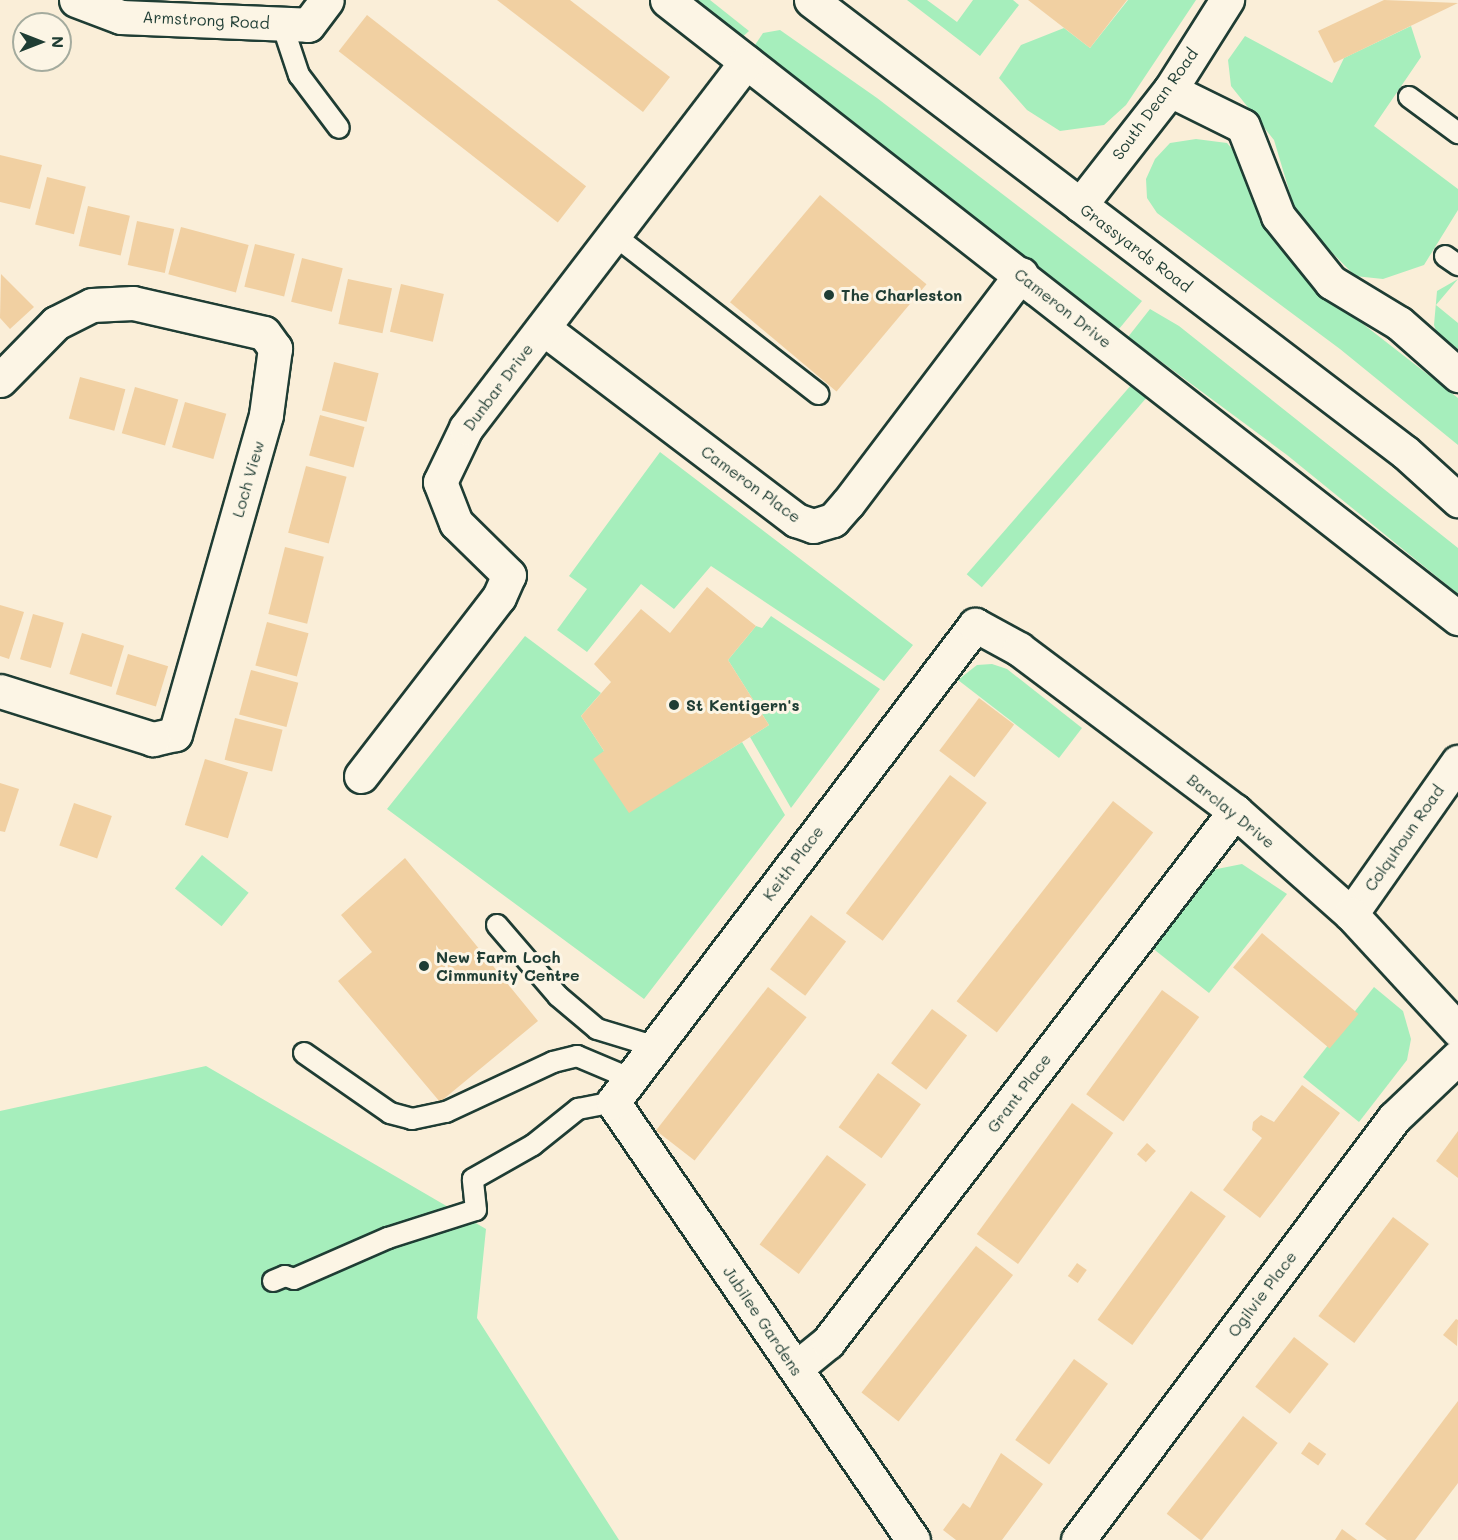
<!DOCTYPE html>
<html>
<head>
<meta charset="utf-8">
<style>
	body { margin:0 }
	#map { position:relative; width:1458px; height:1540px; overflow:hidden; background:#faeed8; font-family:Mali,sans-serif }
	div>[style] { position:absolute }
	.green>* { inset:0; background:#a6eebc; transform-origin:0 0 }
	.building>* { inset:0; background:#f1d0a2; transform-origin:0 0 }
	.roads { filter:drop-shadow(2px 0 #1f3d34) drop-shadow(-2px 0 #1f3d34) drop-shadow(0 2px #1f3d34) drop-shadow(0 -2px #1f3d34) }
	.lane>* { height:20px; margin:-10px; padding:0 10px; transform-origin:10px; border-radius:10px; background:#fcf5e5 }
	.street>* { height:33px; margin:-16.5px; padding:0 16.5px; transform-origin:16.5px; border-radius:16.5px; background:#fcf5e5 }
	.secondary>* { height:33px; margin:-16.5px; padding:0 16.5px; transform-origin:16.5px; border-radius:16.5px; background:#fcf5e5 }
	.dots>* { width:16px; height:16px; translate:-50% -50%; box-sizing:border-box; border:3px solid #fcf5e5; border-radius:50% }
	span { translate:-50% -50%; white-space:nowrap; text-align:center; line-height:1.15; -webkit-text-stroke:6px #fcf5e5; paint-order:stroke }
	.street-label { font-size:16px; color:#1f3d34 }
	.poi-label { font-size:16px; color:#1f3d34; font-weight:700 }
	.left { translate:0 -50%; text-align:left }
	.north { position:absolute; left:12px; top:12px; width:60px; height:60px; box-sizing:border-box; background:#fcf5e5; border:2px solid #a4ab9e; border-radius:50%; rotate:90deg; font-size:16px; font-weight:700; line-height:24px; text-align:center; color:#1f3d34 }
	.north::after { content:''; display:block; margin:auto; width:21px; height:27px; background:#1f3d34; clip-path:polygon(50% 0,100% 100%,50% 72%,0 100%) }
</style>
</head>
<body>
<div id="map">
	<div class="green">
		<i style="clip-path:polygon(684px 0,710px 0,749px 31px,738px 41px)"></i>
		<i style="clip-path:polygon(907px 0,927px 0,957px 22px,973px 0,1013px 0,1019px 5px,980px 56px)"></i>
		<i style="clip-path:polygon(1128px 0,1196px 0,1126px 105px,1104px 125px,1060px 131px,1027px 110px,999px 78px,1021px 45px,1064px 28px,1090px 48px)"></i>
		<i style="clip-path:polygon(1411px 26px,1421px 57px,1374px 126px,1458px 189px,1458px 210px,1424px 265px,1383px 279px,1355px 276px,1297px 217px,1274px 140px,1231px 86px,1228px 60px,1245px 36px,1332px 83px,1344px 58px)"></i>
		<i style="clip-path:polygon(780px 30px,877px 98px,1142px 301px,1119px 329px,1000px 242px,751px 51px,763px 33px)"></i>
		<i style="clip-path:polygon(1196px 139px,1227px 143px,1247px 166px,1291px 259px,1322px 292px,1458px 398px,1458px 445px,1340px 349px,1157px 213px,1147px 198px,1146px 179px,1155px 159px,1170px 143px)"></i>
		<i style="clip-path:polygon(1458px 279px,1436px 305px,1458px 323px,1458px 360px,1440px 342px,1434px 325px,1437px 291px)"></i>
		<i style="clip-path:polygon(1150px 309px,1179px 326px,1458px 548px,1458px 594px,1287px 455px,1128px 337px)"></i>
		<i style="left:1132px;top:384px;width:20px;height:252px;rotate:41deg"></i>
		<i style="clip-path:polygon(660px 452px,913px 645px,884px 681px,711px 566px,674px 609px,641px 584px,587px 652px,557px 630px,587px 589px,569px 576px)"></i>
		<i style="clip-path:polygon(771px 616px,880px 689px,791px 808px,750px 737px,769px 725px,728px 660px,756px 626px,762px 628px)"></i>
		<i style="clip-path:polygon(525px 636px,601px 693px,581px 716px,604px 751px,687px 776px,742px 742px,785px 815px,644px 999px,387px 809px)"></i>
		<i style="clip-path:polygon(992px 664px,1007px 669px,1082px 728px,1059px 758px,958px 680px,977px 665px)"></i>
		<i style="left:202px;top:855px;width:60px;height:43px;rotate:39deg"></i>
		<i style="clip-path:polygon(1242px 864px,1287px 894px,1209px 993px,1151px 947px,1212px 870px)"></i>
		<i style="clip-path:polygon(1374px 987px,1403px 1011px,1411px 1039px,1407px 1060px,1359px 1122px,1303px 1077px)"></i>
		<i style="clip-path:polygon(206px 1066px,486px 1229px,477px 1318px,619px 1540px,0 1540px,0 1111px)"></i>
	</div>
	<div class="building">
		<i style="clip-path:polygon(497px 0,570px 0,670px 77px,643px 112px)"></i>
		<i style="clip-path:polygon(1028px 0,1127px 0,1090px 48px)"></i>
		<i style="clip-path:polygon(1384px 0,1458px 3px,1334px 63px,1318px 31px)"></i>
		<i style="left:367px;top:15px;width:278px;height:46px;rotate:38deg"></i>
		<i style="clip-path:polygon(0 155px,42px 165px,30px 209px,0 202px)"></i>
		<i style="left:47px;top:177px;width:40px;height:49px;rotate:14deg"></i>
		<i style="left:820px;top:195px;width:139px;height:140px;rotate:40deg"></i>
		<i style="left:88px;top:206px;width:43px;height:41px;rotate:13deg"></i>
		<i style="left:137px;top:221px;width:38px;height:45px;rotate:12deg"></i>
		<i style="left:181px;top:227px;width:70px;height:49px;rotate:15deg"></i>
		<i style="left:255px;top:244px;width:41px;height:44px;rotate:14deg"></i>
		<i style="left:302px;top:258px;width:42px;height:45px;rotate:14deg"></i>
		<i style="clip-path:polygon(1px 274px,34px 307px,10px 329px,0 318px)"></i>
		<i style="left:348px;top:279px;width:45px;height:46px;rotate:12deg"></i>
		<i style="left:401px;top:284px;width:44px;height:49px;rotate:13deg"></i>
		<i style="left:334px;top:362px;width:46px;height:50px;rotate:14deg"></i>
		<i style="left:80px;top:377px;width:47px;height:43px;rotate:15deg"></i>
		<i style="left:135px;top:387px;width:45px;height:48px;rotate:16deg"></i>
		<i style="left:185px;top:402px;width:43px;height:47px;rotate:16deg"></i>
		<i style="left:320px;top:415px;width:46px;height:42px;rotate:15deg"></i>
		<i style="left:306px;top:466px;width:42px;height:69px;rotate:15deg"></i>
		<i style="left:285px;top:547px;width:40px;height:69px;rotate:14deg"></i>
		<i style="clip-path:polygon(707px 587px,756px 626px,728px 660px,769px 725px,629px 813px,593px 759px,604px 751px,581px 716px,611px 682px,594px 664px,641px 609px,670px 633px)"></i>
		<i style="clip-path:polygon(0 605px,24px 612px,9px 659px,0 656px)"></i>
		<i style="left:33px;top:614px;width:32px;height:47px;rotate:16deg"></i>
		<i style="left:267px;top:622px;width:43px;height:45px;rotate:15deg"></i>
		<i style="left:82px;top:633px;width:44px;height:43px;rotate:17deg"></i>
		<i style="left:128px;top:654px;width:42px;height:42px;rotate:17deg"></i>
		<i style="left:251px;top:670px;width:49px;height:46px;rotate:15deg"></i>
		<i style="left:979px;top:698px;width:44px;height:66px;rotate:37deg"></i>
		<i style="left:235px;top:718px;width:49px;height:43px;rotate:14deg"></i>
		<i style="left:205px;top:759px;width:45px;height:69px;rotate:17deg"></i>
		<i style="left:950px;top:775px;width:46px;height:173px;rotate:37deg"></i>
		<i style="clip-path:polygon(0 783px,19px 789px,5px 832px,0 831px)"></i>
		<i style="left:1113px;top:801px;width:51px;height:254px;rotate:38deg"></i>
		<i style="left:74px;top:803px;width:40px;height:45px;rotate:19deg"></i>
		<i style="clip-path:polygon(405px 858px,538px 1021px,440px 1102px,338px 981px,372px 952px,341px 915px)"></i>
		<i style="left:811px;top:915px;width:44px;height:68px;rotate:37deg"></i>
		<i style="left:1262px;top:933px;width:126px;height:45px;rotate:40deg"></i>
		<i style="left:768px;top:987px;width:49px;height:182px;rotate:38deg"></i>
		<i style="left:1162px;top:990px;width:46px;height:129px;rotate:36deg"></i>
		<i style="left:932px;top:1009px;width:44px;height:68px;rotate:37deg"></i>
		<i style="left:878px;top:1073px;width:53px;height:67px;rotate:36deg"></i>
		<i style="clip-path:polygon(1302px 1085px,1340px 1113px,1260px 1218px,1223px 1190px,1262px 1138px,1252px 1130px,1253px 1122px,1261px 1115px,1274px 1122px)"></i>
		<i style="left:1072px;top:1103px;width:51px;height:162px;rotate:36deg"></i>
		<i style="clip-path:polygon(1458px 1131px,1458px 1178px,1436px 1161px)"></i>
		<i style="left:1147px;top:1143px;width:12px;height:15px;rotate:42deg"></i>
		<i style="left:827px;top:1155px;width:49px;height:112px;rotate:37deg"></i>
		<i style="left:1191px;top:1191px;width:43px;height:159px;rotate:36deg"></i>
		<i style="left:1393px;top:1217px;width:45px;height:124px;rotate:37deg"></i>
		<i style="left:976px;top:1246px;width:47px;height:186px;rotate:38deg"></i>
		<i style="left:1077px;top:1263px;width:12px;height:16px;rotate:35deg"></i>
		<i style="clip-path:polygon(1456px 1319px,1458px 1320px,1457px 1346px,1443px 1335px)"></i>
		<i style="left:1294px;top:1337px;width:44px;height:63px;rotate:38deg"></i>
		<i style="left:1074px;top:1359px;width:42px;height:100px;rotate:36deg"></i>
		<i style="clip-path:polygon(1458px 1401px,1458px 1483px,1415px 1540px,1387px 1540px,1365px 1524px)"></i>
		<i style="left:1243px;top:1416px;width:44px;height:124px;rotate:38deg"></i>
		<i style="left:1309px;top:1442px;width:21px;height:14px;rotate:35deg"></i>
		<i style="clip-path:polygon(1001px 1453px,1043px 1484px,1002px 1540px,956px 1540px,943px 1530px,963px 1503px,970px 1508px)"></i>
		<i style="clip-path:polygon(1342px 1529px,1357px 1540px,1335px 1540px)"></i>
	</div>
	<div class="roads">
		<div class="lane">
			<i style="left:282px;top:24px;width:54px;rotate:71.6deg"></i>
			<i style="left:299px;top:75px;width:66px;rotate:53deg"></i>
			<i style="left:1409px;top:97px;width:61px;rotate:36.3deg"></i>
			<i style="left:614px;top:235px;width:259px;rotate:37.9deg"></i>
			<i style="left:1445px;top:256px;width:16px;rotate:35deg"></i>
			<i style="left:497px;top:925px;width:94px;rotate:49.3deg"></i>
			<i style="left:558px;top:996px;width:51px;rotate:40.2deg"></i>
			<i style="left:597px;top:1029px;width:59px;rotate:16.9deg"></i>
			<i style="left:304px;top:1053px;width:105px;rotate:34.9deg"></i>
			<i style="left:390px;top:1113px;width:23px;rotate:15deg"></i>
			<i style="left:412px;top:1119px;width:35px;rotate:-12deg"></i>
			<i style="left:446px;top:1112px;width:118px;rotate:-25deg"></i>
			<i style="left:553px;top:1062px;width:25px;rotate:-14deg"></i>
			<i style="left:577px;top:1056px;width:56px;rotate:22.9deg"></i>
			<i style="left:273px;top:1281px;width:13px;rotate:-23deg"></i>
			<i style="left:285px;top:1276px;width:9px;rotate:18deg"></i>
			<i style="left:294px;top:1279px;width:103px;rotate:-23.6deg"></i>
			<i style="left:388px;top:1238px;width:92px;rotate:-17.7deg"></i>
			<i style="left:476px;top:1210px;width:31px;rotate:-96deg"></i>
			<i style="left:473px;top:1179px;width:69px;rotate:-29.5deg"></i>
			<i style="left:533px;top:1145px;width:58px;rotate:-38.7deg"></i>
			<i style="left:578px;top:1109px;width:36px;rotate:-11deg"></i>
		</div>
		<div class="street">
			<i style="left:76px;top:0;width:48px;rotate:20.7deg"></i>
			<i style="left:121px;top:17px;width:187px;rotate:2.4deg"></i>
			<i style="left:308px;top:25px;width:31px;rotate:-53deg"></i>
			<i style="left:667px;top:0;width:1004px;rotate:38deg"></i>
			<i style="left:1170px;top:90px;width:81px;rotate:26.3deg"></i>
			<i style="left:1243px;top:126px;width:97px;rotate:68.7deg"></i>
			<i style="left:1278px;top:216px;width:85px;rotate:51.2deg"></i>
			<i style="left:1331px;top:282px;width:79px;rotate:31.1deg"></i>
			<i style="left:1399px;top:323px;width:79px;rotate:41.4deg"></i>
			<i style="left:1080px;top:205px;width:146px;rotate:-52deg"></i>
			<i style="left:1170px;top:90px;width:107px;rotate:-57.7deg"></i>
			<i style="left:543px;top:328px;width:318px;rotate:37.2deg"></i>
			<i style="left:796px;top:520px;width:18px;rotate:19deg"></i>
			<i style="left:813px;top:526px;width:21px;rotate:-17deg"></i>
			<i style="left:833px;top:520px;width:23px;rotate:-49deg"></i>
			<i style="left:848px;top:503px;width:287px;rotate:-52.9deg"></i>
			<i style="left:0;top:380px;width:80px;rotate:-45.5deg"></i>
			<i style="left:56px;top:323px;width:40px;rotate:-26.6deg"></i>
			<i style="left:92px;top:305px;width:41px;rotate:-2.8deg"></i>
			<i style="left:133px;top:303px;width:134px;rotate:12.9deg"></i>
			<i style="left:264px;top:333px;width:19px;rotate:54deg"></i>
			<i style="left:275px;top:348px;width:68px;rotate:97.7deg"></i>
			<i style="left:266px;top:415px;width:332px;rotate:105.9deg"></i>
			<i style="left:175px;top:734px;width:23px;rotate:167deg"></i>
			<i style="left:153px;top:739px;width:160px;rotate:-162.6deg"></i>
			<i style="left:361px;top:776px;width:226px;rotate:-52.4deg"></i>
			<i style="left:499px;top:597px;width:24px;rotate:-66deg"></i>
			<i style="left:509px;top:575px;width:74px;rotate:-135.5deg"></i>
			<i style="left:456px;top:523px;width:44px;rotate:-111.3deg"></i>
			<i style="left:440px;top:482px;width:60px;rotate:-64.3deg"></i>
			<i style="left:466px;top:428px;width:461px;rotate:-52.6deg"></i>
			<i style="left:1351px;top:914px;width:186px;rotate:-54.9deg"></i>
			<i style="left:796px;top:1368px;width:41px;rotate:-39.1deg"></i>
			<i style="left:828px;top:1342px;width:669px;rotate:-52.53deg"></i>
			<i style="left:913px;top:1540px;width:531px;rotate:-124.41deg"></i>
			<i style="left:613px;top:1102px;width:599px;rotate:-52.8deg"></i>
			<i style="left:975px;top:625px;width:50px;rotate:28.6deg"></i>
			<i style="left:1019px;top:649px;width:270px;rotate:36.9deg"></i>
			<i style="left:1235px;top:811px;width:155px;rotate:41.6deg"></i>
			<i style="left:1351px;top:914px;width:158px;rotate:47.3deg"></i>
			<i style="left:1078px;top:1540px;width:527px;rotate:-53.17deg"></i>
			<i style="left:1394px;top:1118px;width:88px;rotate:-43.6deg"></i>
		</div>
		<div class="secondary">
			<i style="left:811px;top:0;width:746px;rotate:37.27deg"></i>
			<i style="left:1405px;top:452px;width:72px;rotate:42.2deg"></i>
		</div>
	</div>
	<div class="dots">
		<i style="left:829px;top:295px;background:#1f3d34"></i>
		<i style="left:674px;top:705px;background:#1f3d34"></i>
		<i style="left:424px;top:966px;background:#1f3d34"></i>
	</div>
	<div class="street-label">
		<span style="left:206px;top:20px;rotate:3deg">Armstrong Road</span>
		<span style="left:1155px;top:104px;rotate:-54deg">South Dean Road</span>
		<span style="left:1136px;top:248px;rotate:37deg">Grassyards Road</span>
		<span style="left:1063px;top:308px;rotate:38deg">Cameron Drive</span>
		<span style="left:498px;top:387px;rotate:-53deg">Dunbar Drive</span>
		<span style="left:248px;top:479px;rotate:-74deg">Loch View</span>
		<span style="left:751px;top:484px;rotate:36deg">Cameron Place</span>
		<span style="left:1231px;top:811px;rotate:39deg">Barclay Drive</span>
		<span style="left:1404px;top:838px;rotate:-55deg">Colquhoun Road</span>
		<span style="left:793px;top:863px;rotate:-53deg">Keith Place</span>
		<span style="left:1019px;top:1093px;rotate:-53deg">Grant Place</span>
		<span style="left:1262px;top:1294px;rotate:-53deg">Ogilvie Place</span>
		<span style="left:763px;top:1321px;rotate:56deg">Jubilee Gardens</span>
	</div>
	<div class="poi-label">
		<span class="left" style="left:841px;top:295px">The Charleston</span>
		<span class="left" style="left:686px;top:705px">St Kentigern's</span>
		<span class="left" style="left:436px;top:966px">New Farm Loch<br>Cimmunity Centre</span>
	</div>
	<div class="north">N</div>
</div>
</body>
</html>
